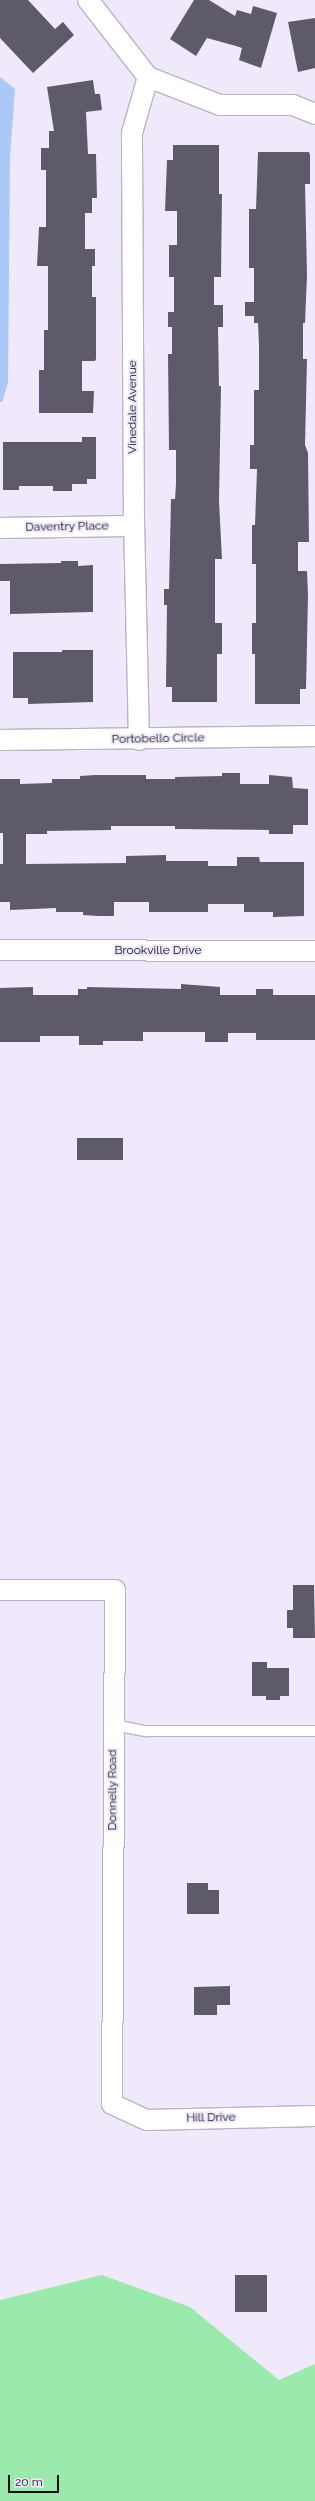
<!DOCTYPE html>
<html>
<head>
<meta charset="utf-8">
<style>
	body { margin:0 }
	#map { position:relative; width:315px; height:2501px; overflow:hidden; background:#efe9fb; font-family:Raleway,sans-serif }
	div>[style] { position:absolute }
	.green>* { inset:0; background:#9ce9ae }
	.water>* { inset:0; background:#aac9f7 }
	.building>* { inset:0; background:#5f5a69; transform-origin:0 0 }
	.roads { filter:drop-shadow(1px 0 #b9b4c5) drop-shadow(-1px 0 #b9b4c5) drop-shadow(0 1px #b9b4c5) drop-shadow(0 -1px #b9b4c5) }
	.service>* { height:10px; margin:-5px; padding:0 5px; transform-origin:5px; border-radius:5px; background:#fff }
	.minor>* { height:20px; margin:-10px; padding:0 10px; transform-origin:10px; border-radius:10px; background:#fff }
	span { translate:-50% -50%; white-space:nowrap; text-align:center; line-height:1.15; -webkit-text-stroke:4px #efe9fb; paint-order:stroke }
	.street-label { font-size:12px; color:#100e14 }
	.scale { position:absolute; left:8px; top:2475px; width:51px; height:18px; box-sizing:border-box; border:2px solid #100e14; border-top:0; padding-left:5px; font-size:12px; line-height:14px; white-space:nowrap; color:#100e14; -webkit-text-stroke:3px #efe9fb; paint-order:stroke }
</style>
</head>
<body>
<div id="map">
	<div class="green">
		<i style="clip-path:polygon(102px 2275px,190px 2307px,279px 2380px,315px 2364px,315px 2501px,0 2501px,0 2300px)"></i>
	</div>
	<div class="water">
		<i style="clip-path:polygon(0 77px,15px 89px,10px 158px,8px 383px,2px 402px,0 402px)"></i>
	</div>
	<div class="building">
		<i style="clip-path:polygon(0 0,28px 0,55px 29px,63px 22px,74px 35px,33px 73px,0 38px)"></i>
		<i style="clip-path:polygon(194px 0,209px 0,235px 16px,237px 10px,251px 14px,253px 6px,277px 13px,261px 68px,239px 60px,242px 48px,236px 46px,207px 38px,196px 56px,170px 39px)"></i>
		<i style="clip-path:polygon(315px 18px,315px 68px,298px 72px,288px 22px)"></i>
		<i style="clip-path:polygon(93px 80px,95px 94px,100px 94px,102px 110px,86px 112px,88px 154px,96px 154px,97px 198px,92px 198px,92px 213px,85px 213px,85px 249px,95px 249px,95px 266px,92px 266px,92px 297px,96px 297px,96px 359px,95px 361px,82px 361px,82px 391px,94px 391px,93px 413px,39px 413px,39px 370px,44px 370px,44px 330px,48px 330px,48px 266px,37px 266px,39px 227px,46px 227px,46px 170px,41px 170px,41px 148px,49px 148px,49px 131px,54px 131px,47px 87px)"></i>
		<i style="clip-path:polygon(173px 145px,219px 145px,219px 194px,222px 194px,221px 277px,214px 277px,214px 305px,223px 305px,223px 327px,218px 327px,219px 386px,221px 386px,219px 501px,222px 559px,215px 559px,215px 623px,222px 623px,222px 654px,217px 654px,217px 702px,172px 702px,172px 687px,166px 687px,167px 605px,164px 605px,164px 589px,169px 589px,171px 499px,175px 499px,176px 484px,176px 450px,169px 450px,168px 354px,172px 354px,172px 327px,168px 327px,168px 312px,174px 312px,174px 277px,169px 277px,169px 245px,177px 245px,177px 211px,165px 211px,167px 160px,173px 160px)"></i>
		<i style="clip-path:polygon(258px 152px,309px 152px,310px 155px,310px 184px,305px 184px,307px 275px,305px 323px,303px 323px,303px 359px,307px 359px,305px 445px,308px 453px,309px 542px,298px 542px,298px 571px,307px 571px,308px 595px,306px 689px,300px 689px,300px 704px,255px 704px,255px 654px,252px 654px,252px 623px,256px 623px,256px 564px,252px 564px,252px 525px,255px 525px,257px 469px,250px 469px,250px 445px,254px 445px,254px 390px,259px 390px,259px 346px,258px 323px,254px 323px,254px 316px,245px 316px,245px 302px,254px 302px,254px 268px,249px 268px,249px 209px,256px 209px)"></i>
		<i style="clip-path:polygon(82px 437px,96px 437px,96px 479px,87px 479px,87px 484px,72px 484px,72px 491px,53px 491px,53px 486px,19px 486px,19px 490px,3px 490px,3px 442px,82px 442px)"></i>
		<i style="clip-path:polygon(61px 561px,78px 561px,78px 566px,93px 565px,93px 612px,10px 614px,10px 581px,0 581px,0 564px,61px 563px)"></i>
		<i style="clip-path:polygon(62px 650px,93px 650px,93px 702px,28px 704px,28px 698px,13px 698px,13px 652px,62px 652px)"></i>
		<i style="clip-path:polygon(222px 773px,240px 773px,240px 784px,269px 784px,269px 775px,292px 777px,293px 788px,308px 789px,308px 825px,293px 825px,293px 834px,269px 834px,269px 830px,175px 829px,175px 826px,111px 826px,111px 830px,47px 831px,47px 834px,26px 834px,26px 864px,126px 863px,126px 856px,166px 855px,166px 861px,208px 861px,208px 866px,237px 866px,237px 857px,259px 857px,260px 862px,304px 862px,304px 916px,273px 917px,273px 912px,244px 912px,244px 904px,208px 904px,208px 912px,149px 912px,149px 902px,114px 902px,114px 916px,98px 916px,83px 915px,83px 912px,56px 912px,56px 908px,10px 910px,10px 902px,0 902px,0 864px,3px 864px,3px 833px,0 833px,0 779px,20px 779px,20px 784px,52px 783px,52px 779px,80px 779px,80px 776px,95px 775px,146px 775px,146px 779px,175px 779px,175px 777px,222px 776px)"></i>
		<i style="clip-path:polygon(181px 984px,220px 987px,220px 995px,256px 995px,256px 989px,273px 989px,273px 995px,315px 995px,315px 1040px,256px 1040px,256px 1033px,228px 1033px,228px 1042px,205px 1042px,205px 1032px,143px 1032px,143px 1041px,103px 1041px,103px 1045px,79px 1045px,79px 1036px,40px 1036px,40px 1042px,0 1042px,0 988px,33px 987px,33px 995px,78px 995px,78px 989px,87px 989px,87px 987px,181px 989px)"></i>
		<i style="left:77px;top:1138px;width:46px;height:22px"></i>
		<i style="clip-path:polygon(293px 1585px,314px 1585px,315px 1638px,293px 1638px,293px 1628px,287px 1628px,287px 1610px,293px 1610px)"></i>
		<i style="clip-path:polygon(252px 1662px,267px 1662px,267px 1668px,289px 1668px,289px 1696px,280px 1696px,280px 1700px,266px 1700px,266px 1696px,252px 1696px)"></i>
		<i style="clip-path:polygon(187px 1883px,208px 1883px,208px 1890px,219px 1890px,219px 1914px,187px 1914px)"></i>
		<i style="clip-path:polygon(230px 1986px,230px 2005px,217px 2005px,217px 2015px,194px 2015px,194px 1987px)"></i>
		<i style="left:235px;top:2275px;width:32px;height:37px"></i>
	</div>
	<div class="roads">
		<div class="service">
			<i style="left:114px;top:1725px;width:33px;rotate:11deg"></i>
			<i style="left:146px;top:1731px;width:169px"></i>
		</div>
		<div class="minor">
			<i style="left:88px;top:0;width:98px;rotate:52.1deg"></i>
			<i style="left:148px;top:77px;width:77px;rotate:21.3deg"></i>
			<i style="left:220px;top:105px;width:73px"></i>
			<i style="left:293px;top:105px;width:24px;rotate:22deg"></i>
			<i style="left:0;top:528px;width:134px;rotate:-0.9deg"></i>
			<i style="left:0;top:740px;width:315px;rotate:-0.7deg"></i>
			<i style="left:139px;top:740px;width:214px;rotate:-91.3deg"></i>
			<i style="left:134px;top:526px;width:393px;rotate:-90.3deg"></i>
			<i style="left:132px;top:133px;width:58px;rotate:-74.1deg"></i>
			<i style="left:0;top:950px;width:315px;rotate:0.2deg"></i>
			<i style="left:0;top:1590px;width:115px"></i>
			<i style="left:115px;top:1590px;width:514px;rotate:90.33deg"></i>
			<i style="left:112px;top:2104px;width:38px;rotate:25deg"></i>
			<i style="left:147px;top:2120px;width:168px;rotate:-1.4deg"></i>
		</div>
	</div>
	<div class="street-label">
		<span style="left:133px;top:407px;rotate:-90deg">Vinedale Avenue</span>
		<span style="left:67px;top:527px;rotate:-1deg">Daventry Place</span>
		<span style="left:158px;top:739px;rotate:-1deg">Portobello Circle</span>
		<span style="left:158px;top:951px">Brookville Drive</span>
		<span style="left:113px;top:1790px;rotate:-90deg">Donnelly Road</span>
		<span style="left:211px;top:2118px;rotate:-1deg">Hill Drive</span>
	</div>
	<div class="scale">20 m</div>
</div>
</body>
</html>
